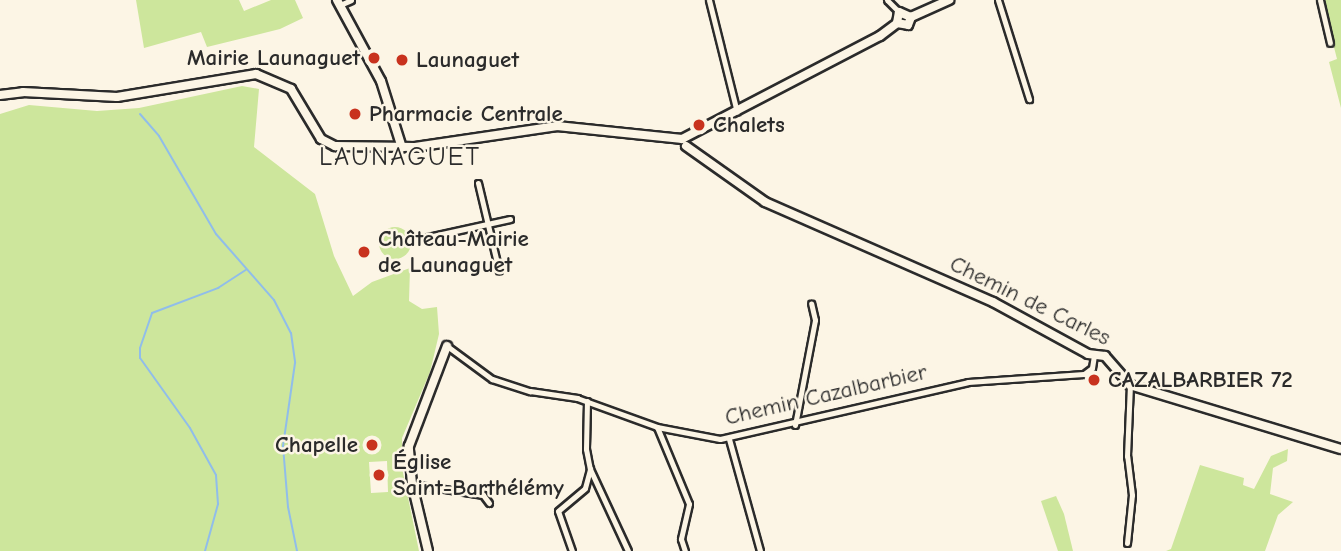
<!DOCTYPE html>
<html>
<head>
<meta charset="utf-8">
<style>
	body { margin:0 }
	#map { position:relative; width:1341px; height:551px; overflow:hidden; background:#fcf5e5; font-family:"Comic Neue",sans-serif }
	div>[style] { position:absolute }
	.green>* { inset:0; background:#cde69c }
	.round { border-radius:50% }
	.stream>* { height:2px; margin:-1px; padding:0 1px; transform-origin:1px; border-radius:1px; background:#90bdea }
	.roads { filter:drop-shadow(2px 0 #2b2b2b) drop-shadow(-2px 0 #2b2b2b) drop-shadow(0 2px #2b2b2b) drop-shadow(0 -2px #2b2b2b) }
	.street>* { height:5px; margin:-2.5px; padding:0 2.5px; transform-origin:2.5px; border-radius:2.5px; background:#fcf5e5 }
	.secondary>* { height:8px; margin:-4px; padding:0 4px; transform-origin:4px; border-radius:4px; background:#fcf5e5 }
	.dots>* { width:19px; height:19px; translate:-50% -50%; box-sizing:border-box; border:4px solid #fcf5e5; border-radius:50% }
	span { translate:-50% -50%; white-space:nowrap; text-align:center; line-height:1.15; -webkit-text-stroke:5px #fcf5e5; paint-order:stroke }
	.poi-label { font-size:23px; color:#2b2b2b; font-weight:700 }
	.right { translate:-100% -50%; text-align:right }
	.left { translate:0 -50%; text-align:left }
	.street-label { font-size:23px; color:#2b2b2b }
	.quarter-label { font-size:26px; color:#2b2b2b; letter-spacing:2px }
</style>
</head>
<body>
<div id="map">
	<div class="green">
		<i style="clip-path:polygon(136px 0,239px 0,244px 11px,271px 0,295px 0,303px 18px,280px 29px,207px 47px,201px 32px,144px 48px)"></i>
		<i style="clip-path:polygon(1322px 0,1341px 0,1341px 108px,1329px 62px,1337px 59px)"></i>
		<i style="clip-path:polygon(evenodd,242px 86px,259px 89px,254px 147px,315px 194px,334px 256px,353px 296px,372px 282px,410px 268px,409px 301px,422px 309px,437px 307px,439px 334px,430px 372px,402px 438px,402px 468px,419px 551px,0 551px,0 114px,29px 105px,97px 111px,139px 108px,242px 86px,387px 461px,388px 492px,371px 493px,369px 462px,387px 461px)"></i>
		<i class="round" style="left:379px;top:227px;width:32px;height:32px"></i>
		<i style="clip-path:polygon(1288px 449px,1287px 461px,1273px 468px,1270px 494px,1293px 502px,1278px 515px,1265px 551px,1166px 551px,1171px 549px,1200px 465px,1244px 478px,1243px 485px,1254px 489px,1271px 456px)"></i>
		<i style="clip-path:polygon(1056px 496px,1064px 514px,1073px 551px,1058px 551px,1041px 501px)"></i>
	</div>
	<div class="stream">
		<i style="left:140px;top:114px;width:29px;rotate:49deg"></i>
		<i style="left:159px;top:136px;width:113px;rotate:59.8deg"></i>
		<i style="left:216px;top:234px;width:88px;rotate:48.7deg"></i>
		<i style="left:274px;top:300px;width:37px;rotate:63deg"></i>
		<i style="left:291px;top:333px;width:30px;rotate:82deg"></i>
		<i style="left:295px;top:363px;width:84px;rotate:98.2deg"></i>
		<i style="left:283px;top:446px;width:61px;rotate:85.3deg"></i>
		<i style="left:288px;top:507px;width:45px;rotate:78.4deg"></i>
		<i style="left:205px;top:551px;width:49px;rotate:-74.5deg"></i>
		<i style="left:218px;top:504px;width:29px;rotate:-94deg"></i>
		<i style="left:216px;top:475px;width:54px;rotate:-119deg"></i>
		<i style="left:190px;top:428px;width:86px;rotate:-125.5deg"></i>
		<i style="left:140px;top:358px;width:10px;rotate:-90deg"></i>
		<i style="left:140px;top:348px;width:37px;rotate:-71deg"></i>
		<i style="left:152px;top:313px;width:71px;rotate:-20.7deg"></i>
		<i style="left:218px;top:288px;width:33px;rotate:-33deg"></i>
	</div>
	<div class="roads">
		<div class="street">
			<i style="left:709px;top:0;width:115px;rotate:76deg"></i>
			<i style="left:887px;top:0;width:17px;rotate:45deg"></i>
			<i style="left:998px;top:0;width:104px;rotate:72.6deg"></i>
			<i style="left:1320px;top:0;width:44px;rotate:76.9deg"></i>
			<i style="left:340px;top:5px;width:12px;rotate:-24deg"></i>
			<i style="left:478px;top:183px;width:90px;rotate:76.6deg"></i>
			<i style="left:428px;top:237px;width:84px;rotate:-12.4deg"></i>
			<i style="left:447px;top:346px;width:56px;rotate:36.3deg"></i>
			<i style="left:492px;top:379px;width:40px;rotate:18deg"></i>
			<i style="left:530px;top:391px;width:48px;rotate:8.5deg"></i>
			<i style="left:577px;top:398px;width:85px;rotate:19.9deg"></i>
			<i style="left:657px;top:427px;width:64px;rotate:10.8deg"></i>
			<i style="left:720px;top:439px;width:254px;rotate:-12.9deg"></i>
			<i style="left:968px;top:382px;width:116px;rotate:-3.9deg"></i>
			<i style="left:1084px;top:374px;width:10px;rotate:-37deg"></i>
			<i style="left:1092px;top:368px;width:13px;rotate:-81deg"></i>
			<i style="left:587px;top:401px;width:48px;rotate:91.2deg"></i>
			<i style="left:586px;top:449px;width:20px;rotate:79deg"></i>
			<i style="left:590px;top:469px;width:90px;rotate:65.1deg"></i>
			<i style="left:795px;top:425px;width:107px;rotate:-79.2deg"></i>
			<i style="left:815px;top:320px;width:17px;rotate:-103deg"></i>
			<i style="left:657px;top:427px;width:83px;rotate:67.4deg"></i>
			<i style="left:689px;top:504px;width:36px;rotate:103deg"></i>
			<i style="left:681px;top:539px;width:13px;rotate:72deg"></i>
			<i style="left:729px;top:439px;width:116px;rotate:74.5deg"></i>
			<i style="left:412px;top:484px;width:72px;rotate:8.8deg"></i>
			<i style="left:483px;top:495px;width:10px;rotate:53deg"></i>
			<i style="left:1127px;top:543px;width:48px;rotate:-84.1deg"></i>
			<i style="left:1132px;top:495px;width:39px;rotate:-97deg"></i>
			<i style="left:1127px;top:456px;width:71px;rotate:-87.6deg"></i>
			<i style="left:572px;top:551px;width:42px;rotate:-109.3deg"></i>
			<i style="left:558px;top:511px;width:35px;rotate:-40deg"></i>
			<i style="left:585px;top:488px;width:20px;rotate:-75deg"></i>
		</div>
		<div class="secondary">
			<i style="left:337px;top:0;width:92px;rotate:61.5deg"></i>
			<i style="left:381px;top:81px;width:70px;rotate:72.6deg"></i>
			<i style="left:897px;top:23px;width:11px;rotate:10deg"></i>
			<i style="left:908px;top:25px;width:9px;rotate:-69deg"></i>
			<i style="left:911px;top:17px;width:42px;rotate:-24.1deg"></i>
			<i style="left:0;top:95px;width:23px;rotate:-7deg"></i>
			<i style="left:23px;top:92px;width:94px;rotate:3deg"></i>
			<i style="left:117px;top:97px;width:141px;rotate:-9.4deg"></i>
			<i style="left:256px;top:74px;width:38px;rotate:23deg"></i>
			<i style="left:291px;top:89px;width:58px;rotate:59deg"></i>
			<i style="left:321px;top:139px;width:16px;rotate:27deg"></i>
			<i style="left:335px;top:146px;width:80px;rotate:0.7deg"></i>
			<i style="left:415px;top:147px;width:144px;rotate:-8.4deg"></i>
			<i style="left:557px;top:126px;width:126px;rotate:5.9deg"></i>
			<i style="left:682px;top:139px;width:223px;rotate:-27.5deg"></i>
			<i style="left:880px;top:36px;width:21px;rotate:-37deg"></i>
			<i style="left:897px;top:23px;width:11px;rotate:-80deg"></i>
			<i style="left:899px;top:12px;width:13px;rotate:23deg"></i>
			<i style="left:686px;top:146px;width:97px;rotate:35.3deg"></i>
			<i style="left:765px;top:202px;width:249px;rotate:23.7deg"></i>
			<i style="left:993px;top:302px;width:108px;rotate:28.7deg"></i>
			<i style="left:1088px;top:354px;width:17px;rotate:7deg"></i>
			<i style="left:1105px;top:356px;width:38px;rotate:49deg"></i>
			<i style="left:1130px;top:385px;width:220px;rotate:16.9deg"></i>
			<i style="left:428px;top:551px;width:69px;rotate:-103.4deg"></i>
			<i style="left:412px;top:484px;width:38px;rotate:-95deg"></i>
			<i style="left:409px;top:446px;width:107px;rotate:-69.2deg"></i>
		</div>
	</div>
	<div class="dots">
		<i style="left:374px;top:58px;background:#c8321e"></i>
		<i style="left:402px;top:60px;background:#c8321e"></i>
		<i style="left:355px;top:114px;background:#c8321e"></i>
		<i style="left:699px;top:125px;background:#c8321e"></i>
		<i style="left:364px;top:252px;background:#c8321e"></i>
		<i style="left:1094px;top:380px;background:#c8321e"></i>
		<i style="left:372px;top:445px;background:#c8321e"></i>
		<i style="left:379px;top:475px;background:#c8321e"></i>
	</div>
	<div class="poi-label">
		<span class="right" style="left:360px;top:58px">Mairie Launaguet</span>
		<span class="left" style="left:416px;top:60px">Launaguet</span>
		<span class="left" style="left:369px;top:114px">Pharmacie Centrale</span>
		<span class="left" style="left:713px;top:125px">Chalets</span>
		<span class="left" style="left:378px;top:252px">Château-Mairie<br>de Launaguet</span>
		<span class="left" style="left:1108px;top:380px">CAZALBARBIER 72</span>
		<span class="right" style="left:358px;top:445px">Chapelle</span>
		<span class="left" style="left:393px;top:475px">Église<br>Saint-Barthélémy</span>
	</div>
	<div class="street-label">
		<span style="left:1030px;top:301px;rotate:26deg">Chemin de Carles</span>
		<span style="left:826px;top:395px;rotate:-13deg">Chemin Cazalbarbier</span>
	</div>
	<div class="quarter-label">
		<span style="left:400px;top:158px">LAUNAGUET</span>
	</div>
</div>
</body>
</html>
